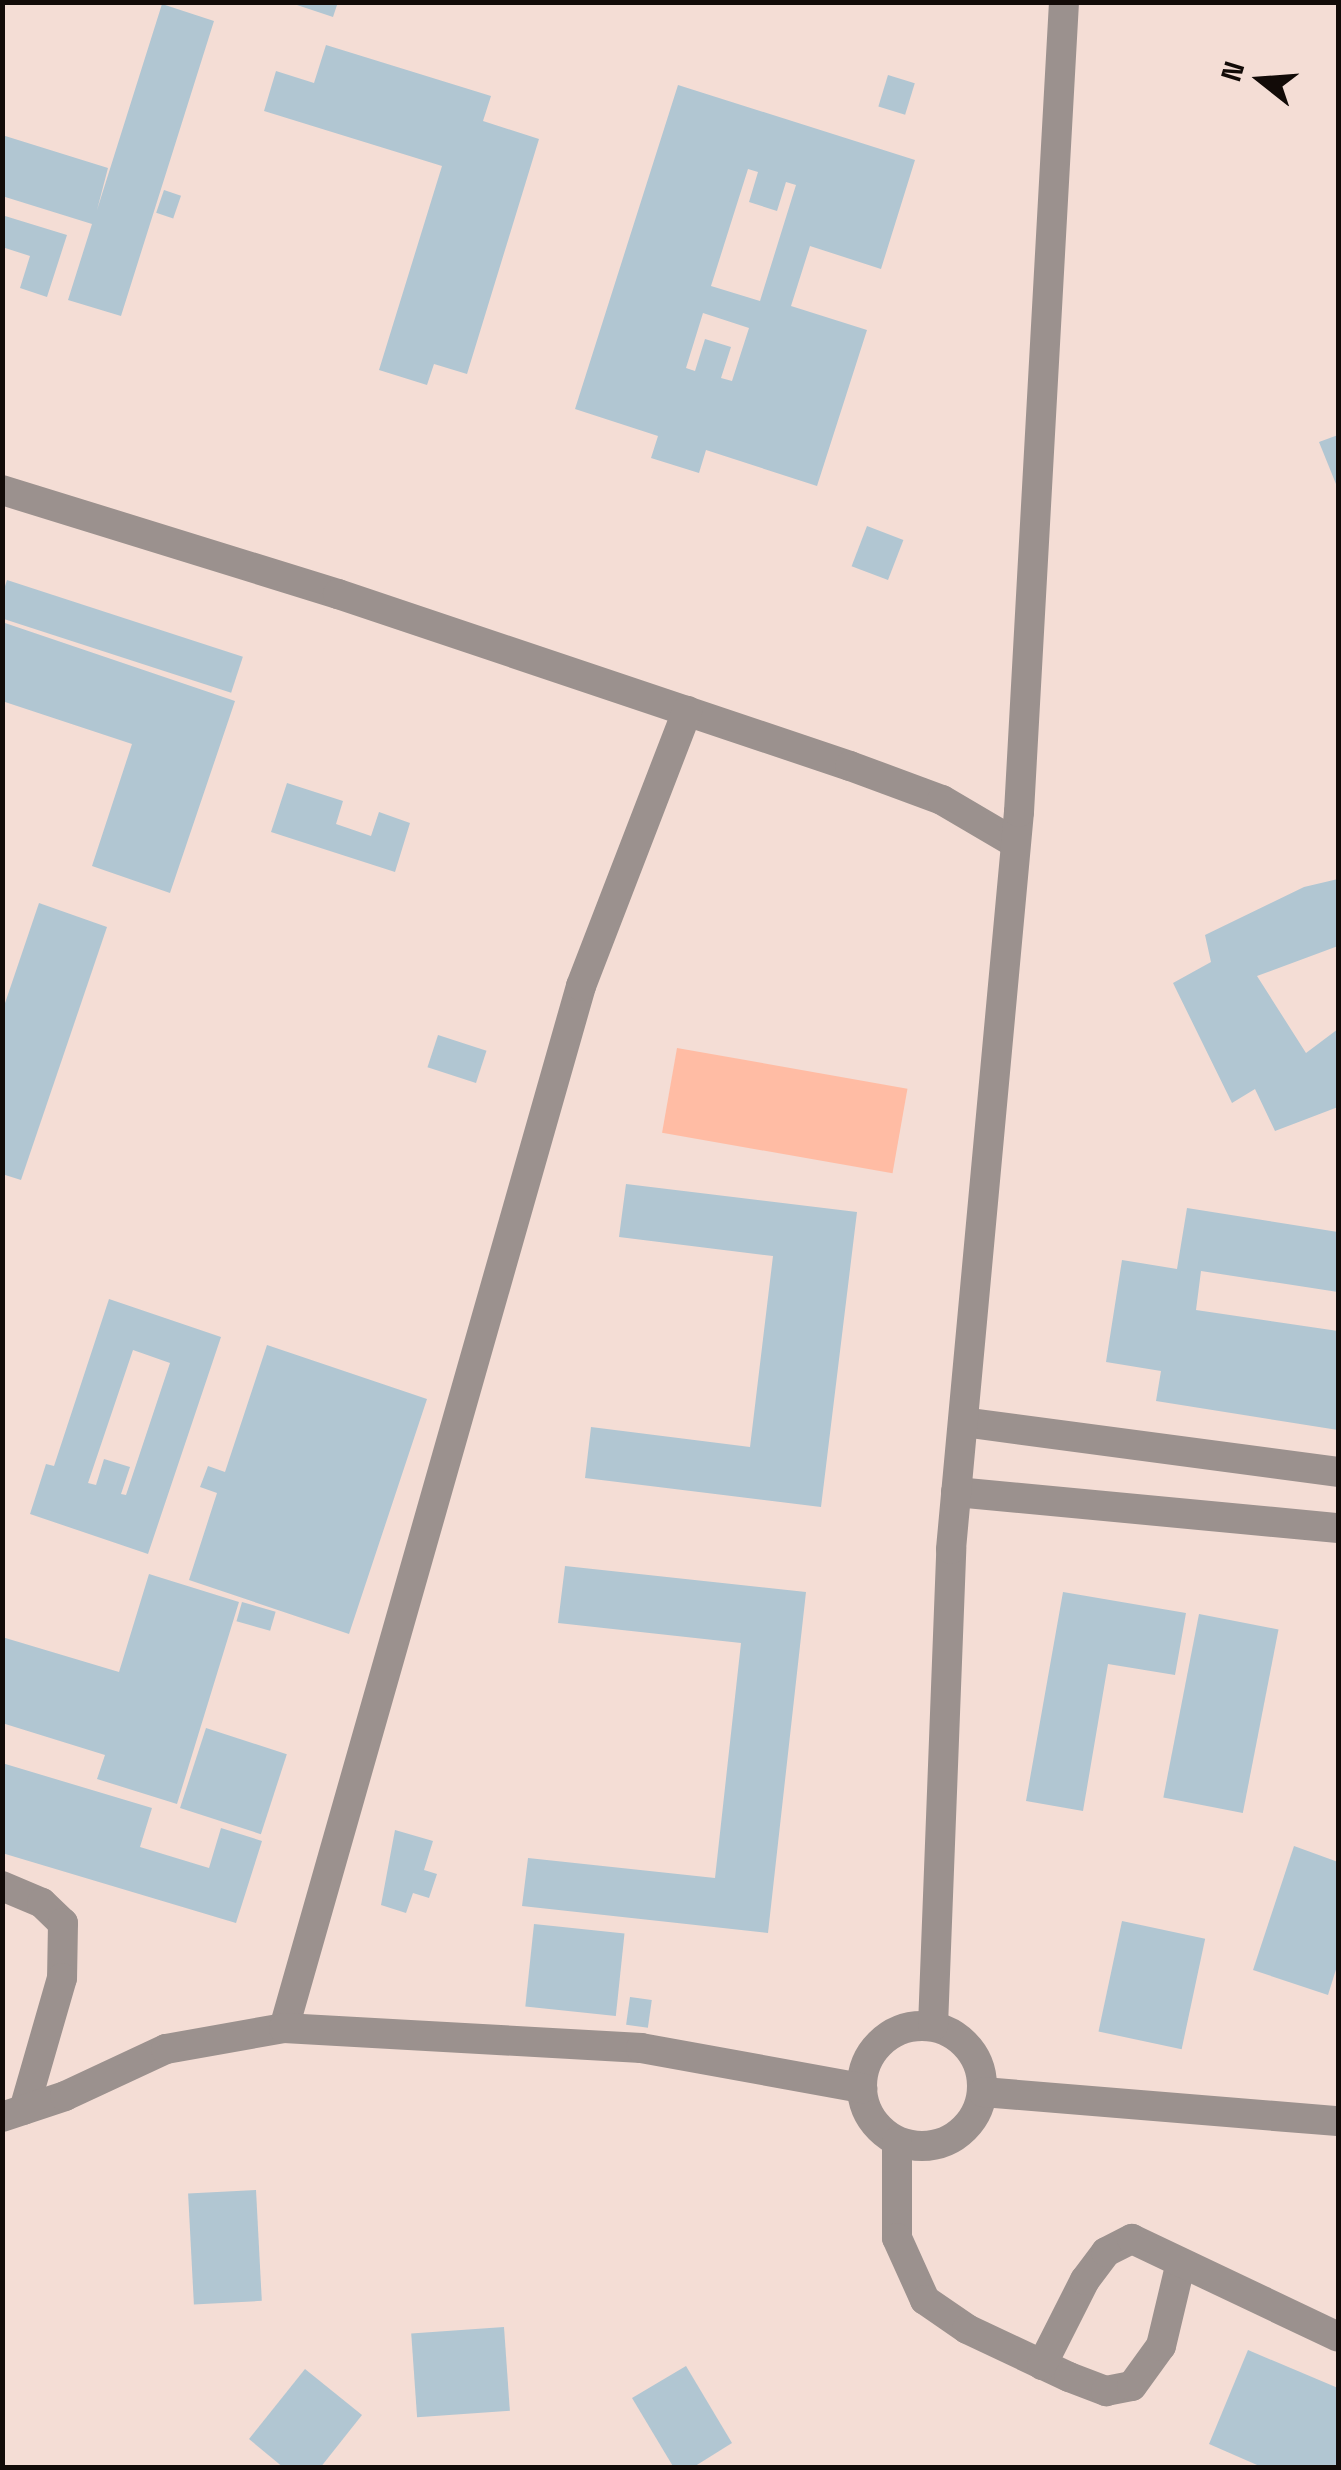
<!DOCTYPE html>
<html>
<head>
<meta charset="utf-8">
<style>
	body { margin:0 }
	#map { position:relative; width:1341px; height:2470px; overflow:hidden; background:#f4ddd5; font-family:"Space Grotesk",sans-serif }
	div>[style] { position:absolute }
	.green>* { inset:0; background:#ffbca4; transform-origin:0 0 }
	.building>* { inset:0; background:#b1c6d2; transform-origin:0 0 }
	.minor>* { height:30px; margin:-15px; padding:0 15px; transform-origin:15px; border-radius:15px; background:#9b918e }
	.minor>.ring { margin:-15px; padding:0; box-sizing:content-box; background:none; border:30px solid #9b918e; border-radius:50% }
	span { translate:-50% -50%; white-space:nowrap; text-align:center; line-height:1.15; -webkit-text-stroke:9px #f4ddd5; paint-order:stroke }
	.frame { position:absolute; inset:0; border:5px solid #120b08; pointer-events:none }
	.north { position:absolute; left:1211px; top:30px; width:100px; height:100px; -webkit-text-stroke:8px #f4ddd5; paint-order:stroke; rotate:287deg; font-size:28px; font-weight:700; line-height:40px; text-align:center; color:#120b08 }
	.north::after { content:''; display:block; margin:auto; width:35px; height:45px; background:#120b08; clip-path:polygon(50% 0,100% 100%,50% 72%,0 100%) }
</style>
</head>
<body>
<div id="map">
	<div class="green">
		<i style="left:677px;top:1048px;width:234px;height:86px;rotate:10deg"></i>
	</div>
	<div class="building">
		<i style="clip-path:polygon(288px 2px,338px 2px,333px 17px)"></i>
		<i style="clip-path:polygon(162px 4px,214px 21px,121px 316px,68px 300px,92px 224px,2px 196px,2px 135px,108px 168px,97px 210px)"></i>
		<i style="clip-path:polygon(326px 45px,491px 96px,483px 121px,539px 139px,467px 374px,434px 364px,427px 385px,379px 370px,442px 166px,264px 111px,276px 71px,314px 83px)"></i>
		<i style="left:888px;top:75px;width:28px;height:33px;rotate:17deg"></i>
		<i style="clip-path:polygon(evenodd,678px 85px,915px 160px,881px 269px,810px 246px,791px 306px,867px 330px,817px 486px,706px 450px,699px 473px,651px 458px,658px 436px,575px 409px,678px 85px,748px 169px,758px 172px,749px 202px,777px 211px,786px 182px,796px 185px,760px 301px,711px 286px,748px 169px,678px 85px,703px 313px,749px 328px,732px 381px,721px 378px,731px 347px,705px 339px,695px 371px,686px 368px,703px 313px)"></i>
		<i style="left:164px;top:190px;width:18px;height:24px;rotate:19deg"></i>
		<i style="clip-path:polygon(5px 216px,67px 235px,47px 297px,20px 288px,30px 256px,2px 247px)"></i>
		<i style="clip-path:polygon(1338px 435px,1338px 489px,1319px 442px)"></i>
		<i style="left:867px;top:526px;width:39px;height:43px;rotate:21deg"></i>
		<i style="left:7px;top:580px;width:248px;height:38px;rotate:18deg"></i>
		<i style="clip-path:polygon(2px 622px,235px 701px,170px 893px,92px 866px,132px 744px,2px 701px)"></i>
		<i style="clip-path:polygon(287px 783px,343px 801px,336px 824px,371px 836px,379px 812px,410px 823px,395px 872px,271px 832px)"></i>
		<i style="clip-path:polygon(1338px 879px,1338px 946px,1257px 976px,1306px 1053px,1338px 1029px,1338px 1107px,1275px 1131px,1255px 1089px,1232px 1103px,1173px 983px,1211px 962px,1205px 935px,1304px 887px)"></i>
		<i style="clip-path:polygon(39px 903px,107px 927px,21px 1180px,2px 1174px,2px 1012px)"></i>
		<i style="left:438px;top:1035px;width:51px;height:34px;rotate:18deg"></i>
		<i style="clip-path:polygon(626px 1184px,857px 1212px,821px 1507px,585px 1478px,591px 1427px,750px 1447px,773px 1256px,619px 1237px)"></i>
		<i style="clip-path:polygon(1187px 1208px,1338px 1232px,1338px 1292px,1201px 1271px,1196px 1310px,1338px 1331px,1338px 1430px,1156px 1401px,1161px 1371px,1106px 1362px,1122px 1260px,1177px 1269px)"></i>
		<i style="clip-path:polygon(evenodd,109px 1299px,221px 1337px,148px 1554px,30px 1514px,46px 1464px,54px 1466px,109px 1299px,133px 1350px,170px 1363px,126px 1495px,121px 1494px,130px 1467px,104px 1459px,96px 1485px,88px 1483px,133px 1350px)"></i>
		<i style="clip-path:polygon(267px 1345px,427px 1399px,349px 1634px,189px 1580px,217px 1493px,200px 1487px,208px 1466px,225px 1472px)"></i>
		<i style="clip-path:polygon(565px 1566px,806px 1592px,768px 1933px,522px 1906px,528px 1858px,715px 1878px,741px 1643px,558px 1623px)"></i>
		<i style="clip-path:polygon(149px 1574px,239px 1602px,177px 1804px,97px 1779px,105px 1755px,2px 1723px,2px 1637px,119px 1672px)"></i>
		<i style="clip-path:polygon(1063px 1592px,1186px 1613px,1175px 1675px,1108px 1664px,1083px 1811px,1026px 1801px)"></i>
		<i style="left:242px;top:1602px;width:35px;height:20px;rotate:16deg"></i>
		<i style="left:1199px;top:1614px;width:81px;height:187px;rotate:11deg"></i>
		<i style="left:206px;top:1728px;width:85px;height:84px;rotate:18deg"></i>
		<i style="clip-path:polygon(2px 1763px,152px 1808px,140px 1847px,209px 1868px,221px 1828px,262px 1841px,236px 1923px,2px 1853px)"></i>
		<i style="clip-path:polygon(395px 1830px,433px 1841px,424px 1870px,437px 1874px,429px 1898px,413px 1893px,406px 1913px,381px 1905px)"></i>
		<i style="clip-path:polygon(1294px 1846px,1338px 1862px,1338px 1963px,1328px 1995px,1253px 1970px)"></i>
		<i style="left:1122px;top:1921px;width:85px;height:113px;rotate:12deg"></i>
		<i style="left:534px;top:1924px;width:91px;height:83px;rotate:6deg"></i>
		<i style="left:630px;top:1997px;width:22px;height:28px;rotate:8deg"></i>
		<i style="left:256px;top:2190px;width:111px;height:68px;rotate:87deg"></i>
		<i style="left:504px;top:2327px;width:84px;height:93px;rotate:86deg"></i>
		<i style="clip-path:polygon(1248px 2350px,1338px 2388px,1338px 2468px,1264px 2468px,1209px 2444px)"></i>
		<i style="clip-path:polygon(686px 2366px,732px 2443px,692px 2468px,674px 2468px,632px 2398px)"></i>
		<i style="clip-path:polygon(305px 2369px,362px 2415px,320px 2468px,284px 2468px,249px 2439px)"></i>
	</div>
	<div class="minor">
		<i style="left:2px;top:490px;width:352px;rotate:17.2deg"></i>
		<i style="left:338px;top:594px;width:540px;rotate:18.57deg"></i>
		<i style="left:850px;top:766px;width:98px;rotate:20.3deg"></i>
		<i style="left:942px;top:800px;width:85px;rotate:30.5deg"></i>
		<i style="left:963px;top:1422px;width:378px;rotate:7.6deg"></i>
		<i style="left:956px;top:1492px;width:384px;rotate:5.4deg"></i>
		<i style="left:2px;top:1886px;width:43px;rotate:23deg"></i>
		<i style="left:42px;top:1903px;width:29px;rotate:44deg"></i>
		<i style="left:63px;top:1923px;width:55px;rotate:91deg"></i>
		<i style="left:62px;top:1978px;width:137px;rotate:106.1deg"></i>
		<i class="ring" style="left:862px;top:2026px;width:90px;height:90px"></i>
		<i style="left:933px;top:2026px;width:477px;rotate:-87.8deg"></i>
		<i style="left:951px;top:1549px;width:740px;rotate:-84.73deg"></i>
		<i style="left:1019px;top:812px;width:811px;rotate:-86.82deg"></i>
		<i style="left:284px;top:2028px;width:1084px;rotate:-74.09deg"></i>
		<i style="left:581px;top:986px;width:295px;rotate:-68.9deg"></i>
		<i style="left:983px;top:2092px;width:356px;rotate:4.7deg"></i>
		<i style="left:2px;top:2117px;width:66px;rotate:-18.4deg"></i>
		<i style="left:65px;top:2096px;width:111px;rotate:-25deg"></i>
		<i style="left:166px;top:2049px;width:120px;rotate:-10.1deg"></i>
		<i style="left:284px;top:2028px;width:358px;rotate:3.2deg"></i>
		<i style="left:641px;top:2048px;width:225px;rotate:10.3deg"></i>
		<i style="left:897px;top:2142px;width:96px;rotate:90deg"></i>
		<i style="left:897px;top:2238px;width:68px;rotate:65.7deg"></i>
		<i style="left:925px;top:2300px;width:51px;rotate:34.6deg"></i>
		<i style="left:967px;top:2329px;width:113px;rotate:25.2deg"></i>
		<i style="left:1069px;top:2377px;width:40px;rotate:21deg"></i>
		<i style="left:1106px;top:2391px;width:26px;rotate:-11deg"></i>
		<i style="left:1132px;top:2386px;width:49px;rotate:-54.1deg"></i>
		<i style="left:1161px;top:2346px;width:82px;rotate:-76.6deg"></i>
		<i style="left:1042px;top:2365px;width:95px;rotate:-63.2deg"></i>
		<i style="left:1085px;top:2280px;width:35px;rotate:-53deg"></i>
		<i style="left:1106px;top:2252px;width:29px;rotate:-27deg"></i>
		<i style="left:1132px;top:2239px;width:228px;rotate:25.4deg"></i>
	</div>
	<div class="frame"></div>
	<div class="north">N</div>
</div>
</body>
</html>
